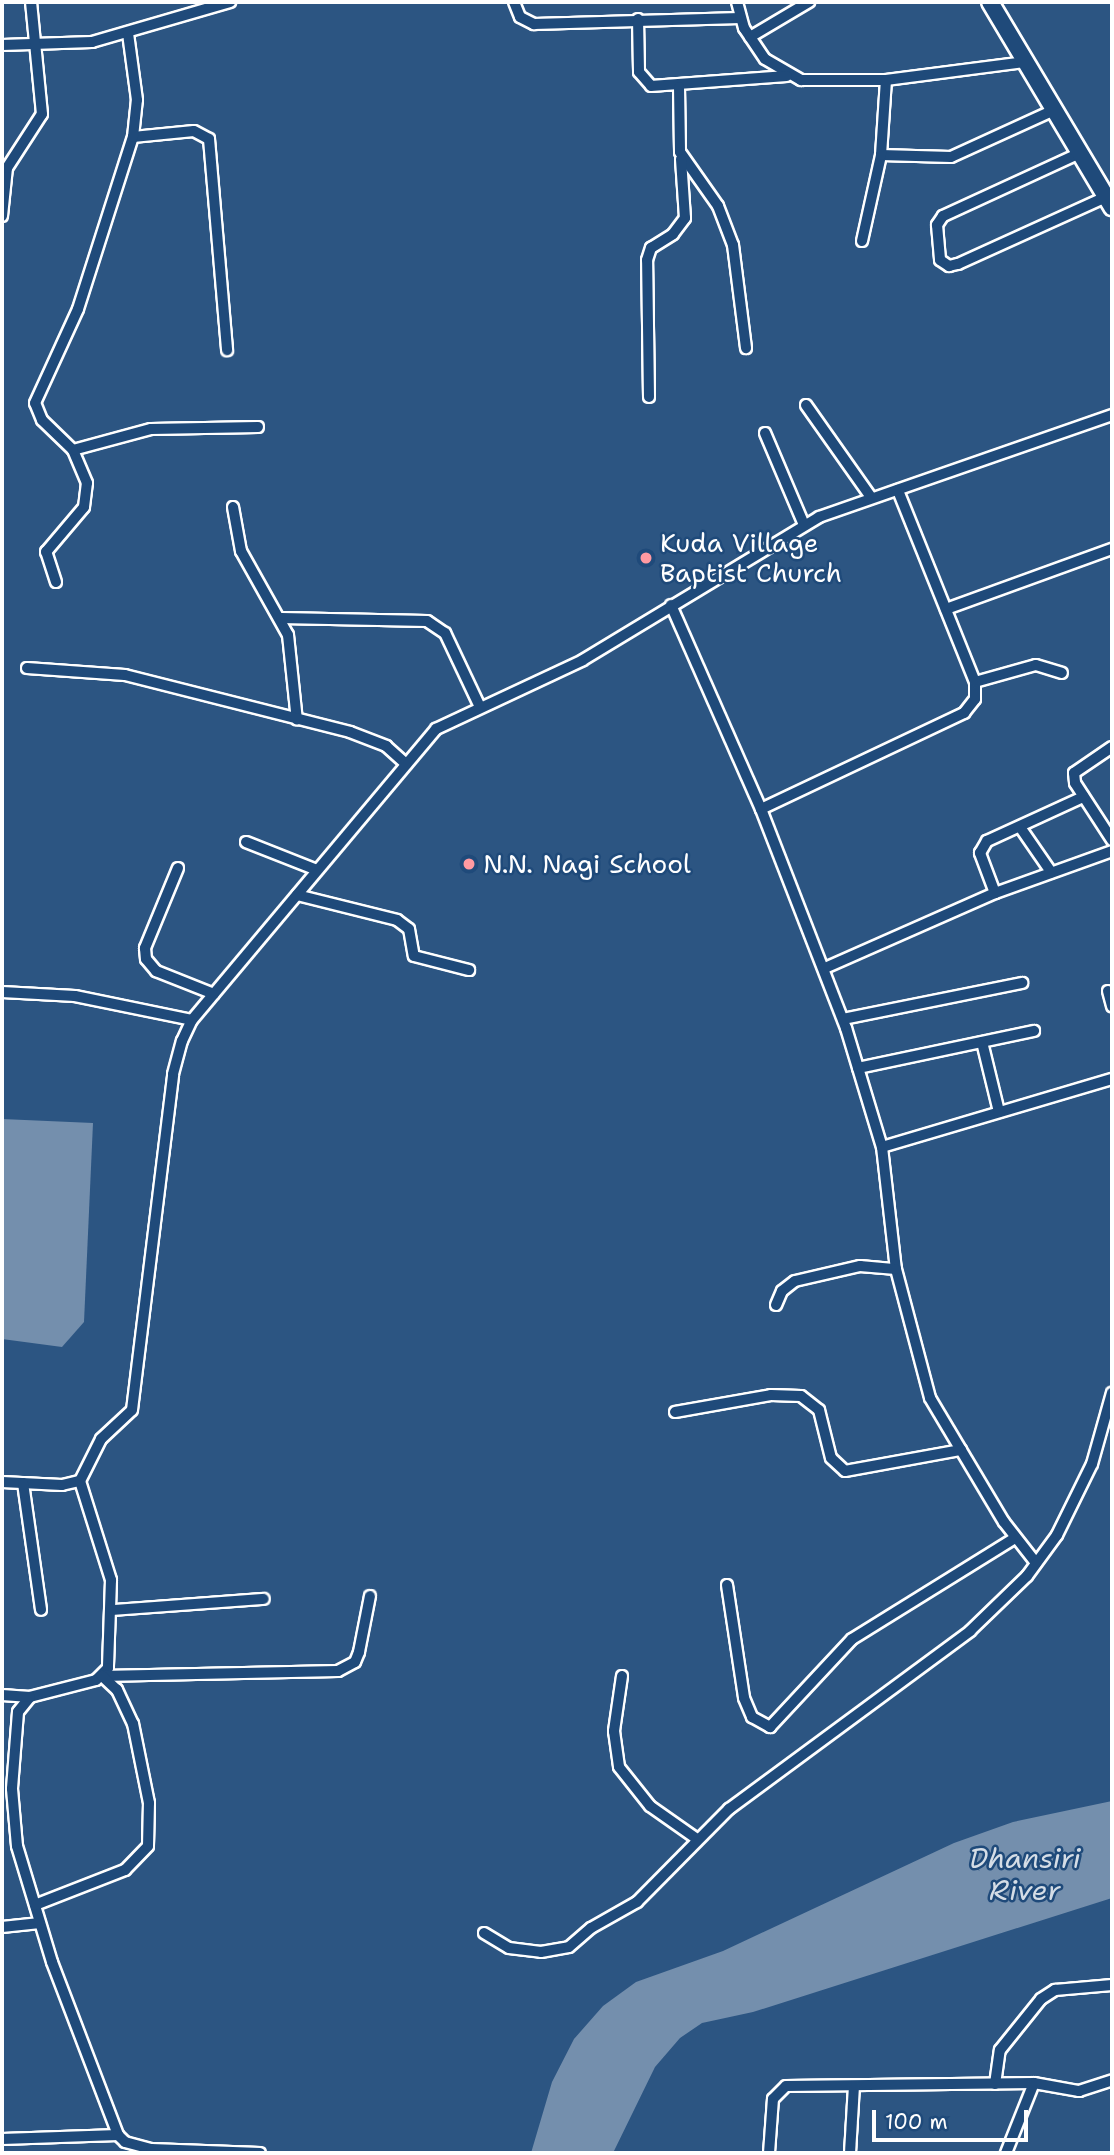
<!DOCTYPE html>
<html>
<head>
<meta charset="utf-8">
<style>
	body { margin:0 }
	#map { position:relative; width:1114px; height:2155px; overflow:hidden; background:#2c5582; font-family:"Shantell Sans",sans-serif }
	div>[style] { position:absolute }
	.water>* { inset:0; background:#748fad }
	.roads { filter:drop-shadow(2px 0 #fff) drop-shadow(-2px 0 #fff) drop-shadow(0 2px #fff) drop-shadow(0 -2px #fff) }
	.minor>* { height:10px; margin:-5px; padding:0 5px; transform-origin:5px; border-radius:5px; background:#1f4a7a }
	.secondary>* { height:16px; margin:-8px; padding:0 8px; transform-origin:8px; border-radius:8px; background:#1f4a7a }
	.dots>* { width:19px; height:19px; translate:-50% -50%; box-sizing:border-box; border:4px solid #1f4a7a; border-radius:50% }
	span { translate:-50% -50%; white-space:nowrap; text-align:center; line-height:1.15; -webkit-text-stroke:5px #1f4a7a; paint-order:stroke }
	.poi-label { font-size:26px; color:#fff }
	.left { translate:0 -50%; text-align:left }
	.water-label { font-size:28px; color:#d5dde6; font-style:italic }
	.frame { position:absolute; inset:0; border:4px solid #fff; pointer-events:none }
	.scale { position:absolute; left:872px; top:2110px; width:156px; height:32px; box-sizing:border-box; border:4px solid #fff; border-top:0; padding-left:9px; font-size:21px; line-height:24px; white-space:nowrap; color:#fff; -webkit-text-stroke:5px #1f4a7a; paint-order:stroke }
</style>
</head>
<body>
<div id="map">
	<div class="water">
		<i style="clip-path:polygon(2px 1119px,93px 1123px,84px 1322px,62px 1347px,2px 1339px)"></i>
		<i style="clip-path:polygon(1112px 1801px,1112px 1898px,753px 2012px,702px 2023px,680px 2038px,655px 2067px,613px 2153px,531px 2153px,552px 2082px,574px 2039px,603px 2006px,636px 1982px,723px 1951px,954px 1843px,1013px 1822px)"></i>
	</div>
	<div class="roads">
		<div class="minor">
			<i style="left:514px;top:2px;width:16px;rotate:68deg"></i>
			<i style="left:520px;top:17px;width:16px;rotate:27deg"></i>
			<i style="left:534px;top:24px;width:206px;rotate:-1.7deg"></i>
			<i style="left:737px;top:2px;width:27px;rotate:75deg"></i>
			<i style="left:744px;top:28px;width:37px;rotate:56deg"></i>
			<i style="left:765px;top:59px;width:42px;rotate:30.3deg"></i>
			<i style="left:801px;top:80px;width:85px"></i>
			<i style="left:886px;top:80px;width:139px;rotate:-7.4deg"></i>
			<i style="left:638px;top:19px;width:53px;rotate:88.9deg"></i>
			<i style="left:639px;top:72px;width:18px;rotate:49deg"></i>
			<i style="left:651px;top:86px;width:136px;rotate:-4.2deg"></i>
			<i style="left:750px;top:37px;width:69px;rotate:-30.7deg"></i>
			<i style="left:2px;top:45px;width:90px;rotate:-1.9deg"></i>
			<i style="left:92px;top:42px;width:144px;rotate:-16.2deg"></i>
			<i style="left:679px;top:87px;width:65px;rotate:89.1deg"></i>
			<i style="left:680px;top:152px;width:66px;rotate:54.9deg"></i>
			<i style="left:718px;top:206px;width:42px;rotate:69deg"></i>
			<i style="left:733px;top:245px;width:104px;rotate:82.8deg"></i>
			<i style="left:133px;top:137px;width:61px;rotate:-5.6deg"></i>
			<i style="left:194px;top:131px;width:17px;rotate:28deg"></i>
			<i style="left:209px;top:139px;width:212px;rotate:85.1deg"></i>
			<i style="left:1080px;top:153px;width:151px;rotate:155.3deg"></i>
			<i style="left:943px;top:216px;width:11px;rotate:124deg"></i>
			<i style="left:937px;top:225px;width:35px;rotate:85deg"></i>
			<i style="left:940px;top:260px;width:11px;rotate:34deg"></i>
			<i style="left:949px;top:266px;width:9px;rotate:-13deg"></i>
			<i style="left:958px;top:264px;width:162px;rotate:-24.4deg"></i>
			<i style="left:881px;top:155px;width:70px;rotate:1.6deg"></i>
			<i style="left:951px;top:157px;width:113px;rotate:-24.5deg"></i>
			<i style="left:2px;top:216px;width:48px;rotate:-84.1deg"></i>
			<i style="left:7px;top:168px;width:64px;rotate:-57.1deg"></i>
			<i style="left:42px;top:114px;width:113px;rotate:-95.6deg"></i>
			<i style="left:862px;top:241px;width:88px;rotate:-77.5deg"></i>
			<i style="left:881px;top:155px;width:75px;rotate:-86.2deg"></i>
			<i style="left:649px;top:397px;width:137px;rotate:-90.8deg"></i>
			<i style="left:647px;top:260px;width:13px;rotate:-72deg"></i>
			<i style="left:651px;top:248px;width:26px;rotate:-32deg"></i>
			<i style="left:673px;top:234px;width:20px;rotate:-53deg"></i>
			<i style="left:685px;top:218px;width:59px;rotate:-93.9deg"></i>
			<i style="left:806px;top:405px;width:113px;rotate:54.8deg"></i>
			<i style="left:765px;top:433px;width:100px;rotate:67deg"></i>
			<i style="left:73px;top:450px;width:81px;rotate:-15.1deg"></i>
			<i style="left:151px;top:429px;width:107px;rotate:-1.1deg"></i>
			<i style="left:233px;top:507px;width:45px;rotate:79.7deg"></i>
			<i style="left:241px;top:551px;width:96px;rotate:60.8deg"></i>
			<i style="left:288px;top:635px;width:85px;rotate:84deg"></i>
			<i style="left:56px;top:582px;width:32px;rotate:-108deg"></i>
			<i style="left:46px;top:552px;width:59px;rotate:-49.8deg"></i>
			<i style="left:84px;top:507px;width:24px;rotate:-83deg"></i>
			<i style="left:87px;top:483px;width:36px;rotate:-113deg"></i>
			<i style="left:73px;top:450px;width:43px;rotate:-135.9deg"></i>
			<i style="left:42px;top:420px;width:18px;rotate:-112deg"></i>
			<i style="left:35px;top:403px;width:103px;rotate:-65.4deg"></i>
			<i style="left:78px;top:309px;width:181px;rotate:-72.3deg"></i>
			<i style="left:133px;top:137px;width:37px;rotate:-84deg"></i>
			<i style="left:137px;top:100px;width:68px;rotate:-97.7deg"></i>
			<i style="left:671px;top:605px;width:223px;rotate:66.2deg"></i>
			<i style="left:761px;top:809px;width:235px;rotate:68.8deg"></i>
			<i style="left:846px;top:1028px;width:124px;rotate:73.2deg"></i>
			<i style="left:882px;top:1147px;width:123px;rotate:83.5deg"></i>
			<i style="left:896px;top:1269px;width:133px;rotate:75.2deg"></i>
			<i style="left:930px;top:1398px;width:144px;rotate:59.2deg"></i>
			<i style="left:1004px;top:1522px;width:52px;rotate:52deg"></i>
			<i style="left:946px;top:609px;width:177px;rotate:-19.9deg"></i>
			<i style="left:281px;top:618px;width:146px;rotate:1.2deg"></i>
			<i style="left:427px;top:621px;width:22px;rotate:34deg"></i>
			<i style="left:445px;top:633px;width:82px;rotate:64.7deg"></i>
			<i style="left:27px;top:668px;width:98px;rotate:4.1deg"></i>
			<i style="left:125px;top:675px;width:232px;rotate:14.2deg"></i>
			<i style="left:350px;top:732px;width:39px;rotate:21deg"></i>
			<i style="left:386px;top:746px;width:27px;rotate:42deg"></i>
			<i style="left:975px;top:682px;width:63px;rotate:-15.6deg"></i>
			<i style="left:1036px;top:665px;width:27px;rotate:17deg"></i>
			<i style="left:1112px;top:747px;width:46px;rotate:145.6deg"></i>
			<i style="left:1074px;top:773px;width:10px;rotate:84deg"></i>
			<i style="left:1075px;top:783px;width:68px;rotate:57deg"></i>
			<i style="left:761px;top:809px;width:225px;rotate:-25.3deg"></i>
			<i style="left:964px;top:713px;width:18px;rotate:-52deg"></i>
			<i style="left:975px;top:699px;width:17px;rotate:-90deg"></i>
			<i style="left:975px;top:682px;width:207px;rotate:-111.9deg"></i>
			<i style="left:1020px;top:827px;width:55px;rotate:55.4deg"></i>
			<i style="left:246px;top:842px;width:76px;rotate:21.5deg"></i>
			<i style="left:178px;top:868px;width:87px;rotate:112.4deg"></i>
			<i style="left:145px;top:948px;width:11px;rotate:85deg"></i>
			<i style="left:146px;top:959px;width:16px;rotate:50deg"></i>
			<i style="left:156px;top:971px;width:62px;rotate:21.6deg"></i>
			<i style="left:995px;top:893px;width:43px;rotate:-110.6deg"></i>
			<i style="left:980px;top:853px;width:14px;rotate:-60deg"></i>
			<i style="left:987px;top:841px;width:106px;rotate:-24.6deg"></i>
			<i style="left:297px;top:895px;width:103px;rotate:14deg"></i>
			<i style="left:397px;top:920px;width:15px;rotate:37deg"></i>
			<i style="left:409px;top:929px;width:27px;rotate:80deg"></i>
			<i style="left:414px;top:956px;width:57px;rotate:14.3deg"></i>
			<i style="left:825px;top:968px;width:186px;rotate:-23.8deg"></i>
			<i style="left:995px;top:893px;width:124px;rotate:-19.7deg"></i>
			<i style="left:1108px;top:991px;width:16px;rotate:75deg"></i>
			<i style="left:2px;top:992px;width:73px;rotate:3.1deg"></i>
			<i style="left:75px;top:996px;width:119px;rotate:11.6deg"></i>
			<i style="left:843px;top:1019px;width:183px;rotate:-11.4deg"></i>
			<i style="left:982px;top:1042px;width:72px;rotate:76.3deg"></i>
			<i style="left:858px;top:1068px;width:180px;rotate:-11.9deg"></i>
			<i style="left:882px;top:1147px;width:240px;rotate:-16.5deg"></i>
			<i style="left:776px;top:1305px;width:15px;rotate:-67deg"></i>
			<i style="left:782px;top:1291px;width:16px;rotate:-38deg"></i>
			<i style="left:795px;top:1281px;width:67px;rotate:-13deg"></i>
			<i style="left:860px;top:1266px;width:36px;rotate:5deg"></i>
			<i style="left:675px;top:1412px;width:97px;rotate:-10deg"></i>
			<i style="left:771px;top:1395px;width:30px;rotate:2deg"></i>
			<i style="left:801px;top:1396px;width:23px;rotate:38deg"></i>
			<i style="left:819px;top:1410px;width:49px;rotate:76deg"></i>
			<i style="left:831px;top:1458px;width:19px;rotate:43deg"></i>
			<i style="left:845px;top:1471px;width:118px;rotate:-10.3deg"></i>
			<i style="left:80px;top:1481px;width:104px;rotate:72.6deg"></i>
			<i style="left:111px;top:1580px;width:88px;rotate:92deg"></i>
			<i style="left:108px;top:1668px;width:17px;rotate:135deg"></i>
			<i style="left:96px;top:1680px;width:68px;rotate:165.6deg"></i>
			<i style="left:30px;top:1697px;width:19px;rotate:129deg"></i>
			<i style="left:18px;top:1712px;width:77px;rotate:94.5deg"></i>
			<i style="left:12px;top:1789px;width:57px;rotate:85deg"></i>
			<i style="left:17px;top:1846px;width:121px;rotate:73.2deg"></i>
			<i style="left:52px;top:1962px;width:185px;rotate:69.1deg"></i>
			<i style="left:118px;top:2135px;width:10px;rotate:45deg"></i>
			<i style="left:125px;top:2142px;width:27px;rotate:15deg"></i>
			<i style="left:151px;top:2149px;width:109px;rotate:2.1deg"></i>
			<i style="left:2px;top:1482px;width:60px;rotate:2.9deg"></i>
			<i style="left:62px;top:1485px;width:18px;rotate:-13deg"></i>
			<i style="left:80px;top:1481px;width:47px;rotate:-63.4deg"></i>
			<i style="left:101px;top:1439px;width:42px;rotate:-43.1deg"></i>
			<i style="left:132px;top:1410px;width:338px;rotate:-83deg"></i>
			<i style="left:173px;top:1074px;width:34px;rotate:-75deg"></i>
			<i style="left:182px;top:1041px;width:23px;rotate:-65deg"></i>
			<i style="left:192px;top:1020px;width:380px;rotate:-50deg"></i>
			<i style="left:436px;top:729px;width:162px;rotate:-25.1deg"></i>
			<i style="left:583px;top:660px;width:276px;rotate:-31.2deg"></i>
			<i style="left:819px;top:517px;width:310px;rotate:-19.2deg"></i>
			<i style="left:23px;top:1483px;width:128px;rotate:81.9deg"></i>
			<i style="left:727px;top:1585px;width:114px;rotate:81.4deg"></i>
			<i style="left:744px;top:1698px;width:21px;rotate:67deg"></i>
			<i style="left:752px;top:1717px;width:21px;rotate:29deg"></i>
			<i style="left:770px;top:1727px;width:120px;rotate:-47deg"></i>
			<i style="left:852px;top:1639px;width:192px;rotate:-31.8deg"></i>
			<i style="left:113px;top:1610px;width:151px;rotate:-4.2deg"></i>
			<i style="left:102px;top:1676px;width:236px;rotate:-1.2deg"></i>
			<i style="left:338px;top:1671px;width:19px;rotate:-28deg"></i>
			<i style="left:355px;top:1662px;width:11px;rotate:-68deg"></i>
			<i style="left:359px;top:1652px;width:57px;rotate:-78.9deg"></i>
			<i style="left:622px;top:1676px;width:56px;rotate:98.3deg"></i>
			<i style="left:614px;top:1731px;width:36px;rotate:82deg"></i>
			<i style="left:619px;top:1767px;width:50px;rotate:51.5deg"></i>
			<i style="left:650px;top:1806px;width:57px;rotate:35.1deg"></i>
			<i style="left:2px;top:1695px;width:28px;rotate:4deg"></i>
			<i style="left:35px;top:1905px;width:97px;rotate:-21.3deg"></i>
			<i style="left:125px;top:1870px;width:33px;rotate:-46deg"></i>
			<i style="left:148px;top:1846px;width:43px;rotate:-88.7deg"></i>
			<i style="left:149px;top:1803px;width:81px;rotate:-101.4deg"></i>
			<i style="left:133px;top:1724px;width:38px;rotate:-115deg"></i>
			<i style="left:117px;top:1690px;width:21px;rotate:-137deg"></i>
			<i style="left:2px;top:1927px;width:38px;rotate:-6deg"></i>
			<i style="left:484px;top:1933px;width:29px;rotate:31deg"></i>
			<i style="left:509px;top:1948px;width:32px;rotate:7deg"></i>
			<i style="left:541px;top:1952px;width:28px;rotate:-10deg"></i>
			<i style="left:569px;top:1947px;width:29px;rotate:-41deg"></i>
			<i style="left:591px;top:1928px;width:53px;rotate:-29.5deg"></i>
			<i style="left:637px;top:1902px;width:131px;rotate:-45.3deg"></i>
			<i style="left:729px;top:1809px;width:300px;rotate:-36.4deg"></i>
			<i style="left:970px;top:1631px;width:79px;rotate:-44deg"></i>
			<i style="left:1027px;top:1576px;width:51px;rotate:-53.8deg"></i>
			<i style="left:1057px;top:1535px;width:79px;rotate:-63.8deg"></i>
			<i style="left:1092px;top:1464px;width:74px;rotate:-74.3deg"></i>
			<i style="left:995px;top:2084px;width:34px;rotate:-82deg"></i>
			<i style="left:1000px;top:2050px;width:65px;rotate:-51.2deg"></i>
			<i style="left:1041px;top:1999px;width:17px;rotate:-33deg"></i>
			<i style="left:1055px;top:1990px;width:57px;rotate:-5deg"></i>
			<i style="left:2px;top:2139px;width:116px;rotate:-2deg"></i>
			<i style="left:769px;top:2153px;width:54px;rotate:-85.8deg"></i>
			<i style="left:773px;top:2099px;width:18px;rotate:-45deg"></i>
			<i style="left:786px;top:2086px;width:248px;rotate:-0.7deg"></i>
			<i style="left:1034px;top:2083px;width:46px;rotate:10.1deg"></i>
			<i style="left:1079px;top:2091px;width:35px;rotate:-18deg"></i>
			<i style="left:850px;top:2153px;width:67px;rotate:-86.6deg"></i>
			<i style="left:1006px;top:2153px;width:75px;rotate:-68.2deg"></i>
		</div>
		<div class="secondary">
			<i style="left:990px;top:2px;width:239px;rotate:59.2deg"></i>
		</div>
	</div>
	<div class="dots">
		<i style="left:646px;top:558px;background:#ff9aa2"></i>
		<i style="left:469px;top:864px;background:#ff9aa2"></i>
	</div>
	<div class="poi-label">
		<span class="left" style="left:660px;top:558px">Kuda Village<br>Baptist Church</span>
		<span class="left" style="left:483px;top:864px">N.N. Nagi School</span>
	</div>
	<div class="water-label">
		<span style="left:1025px;top:1874px">Dhansiri<br>River</span>
	</div>
	<div class="frame"></div>
	<div class="scale">100 m</div>
</div>
</body>
</html>
